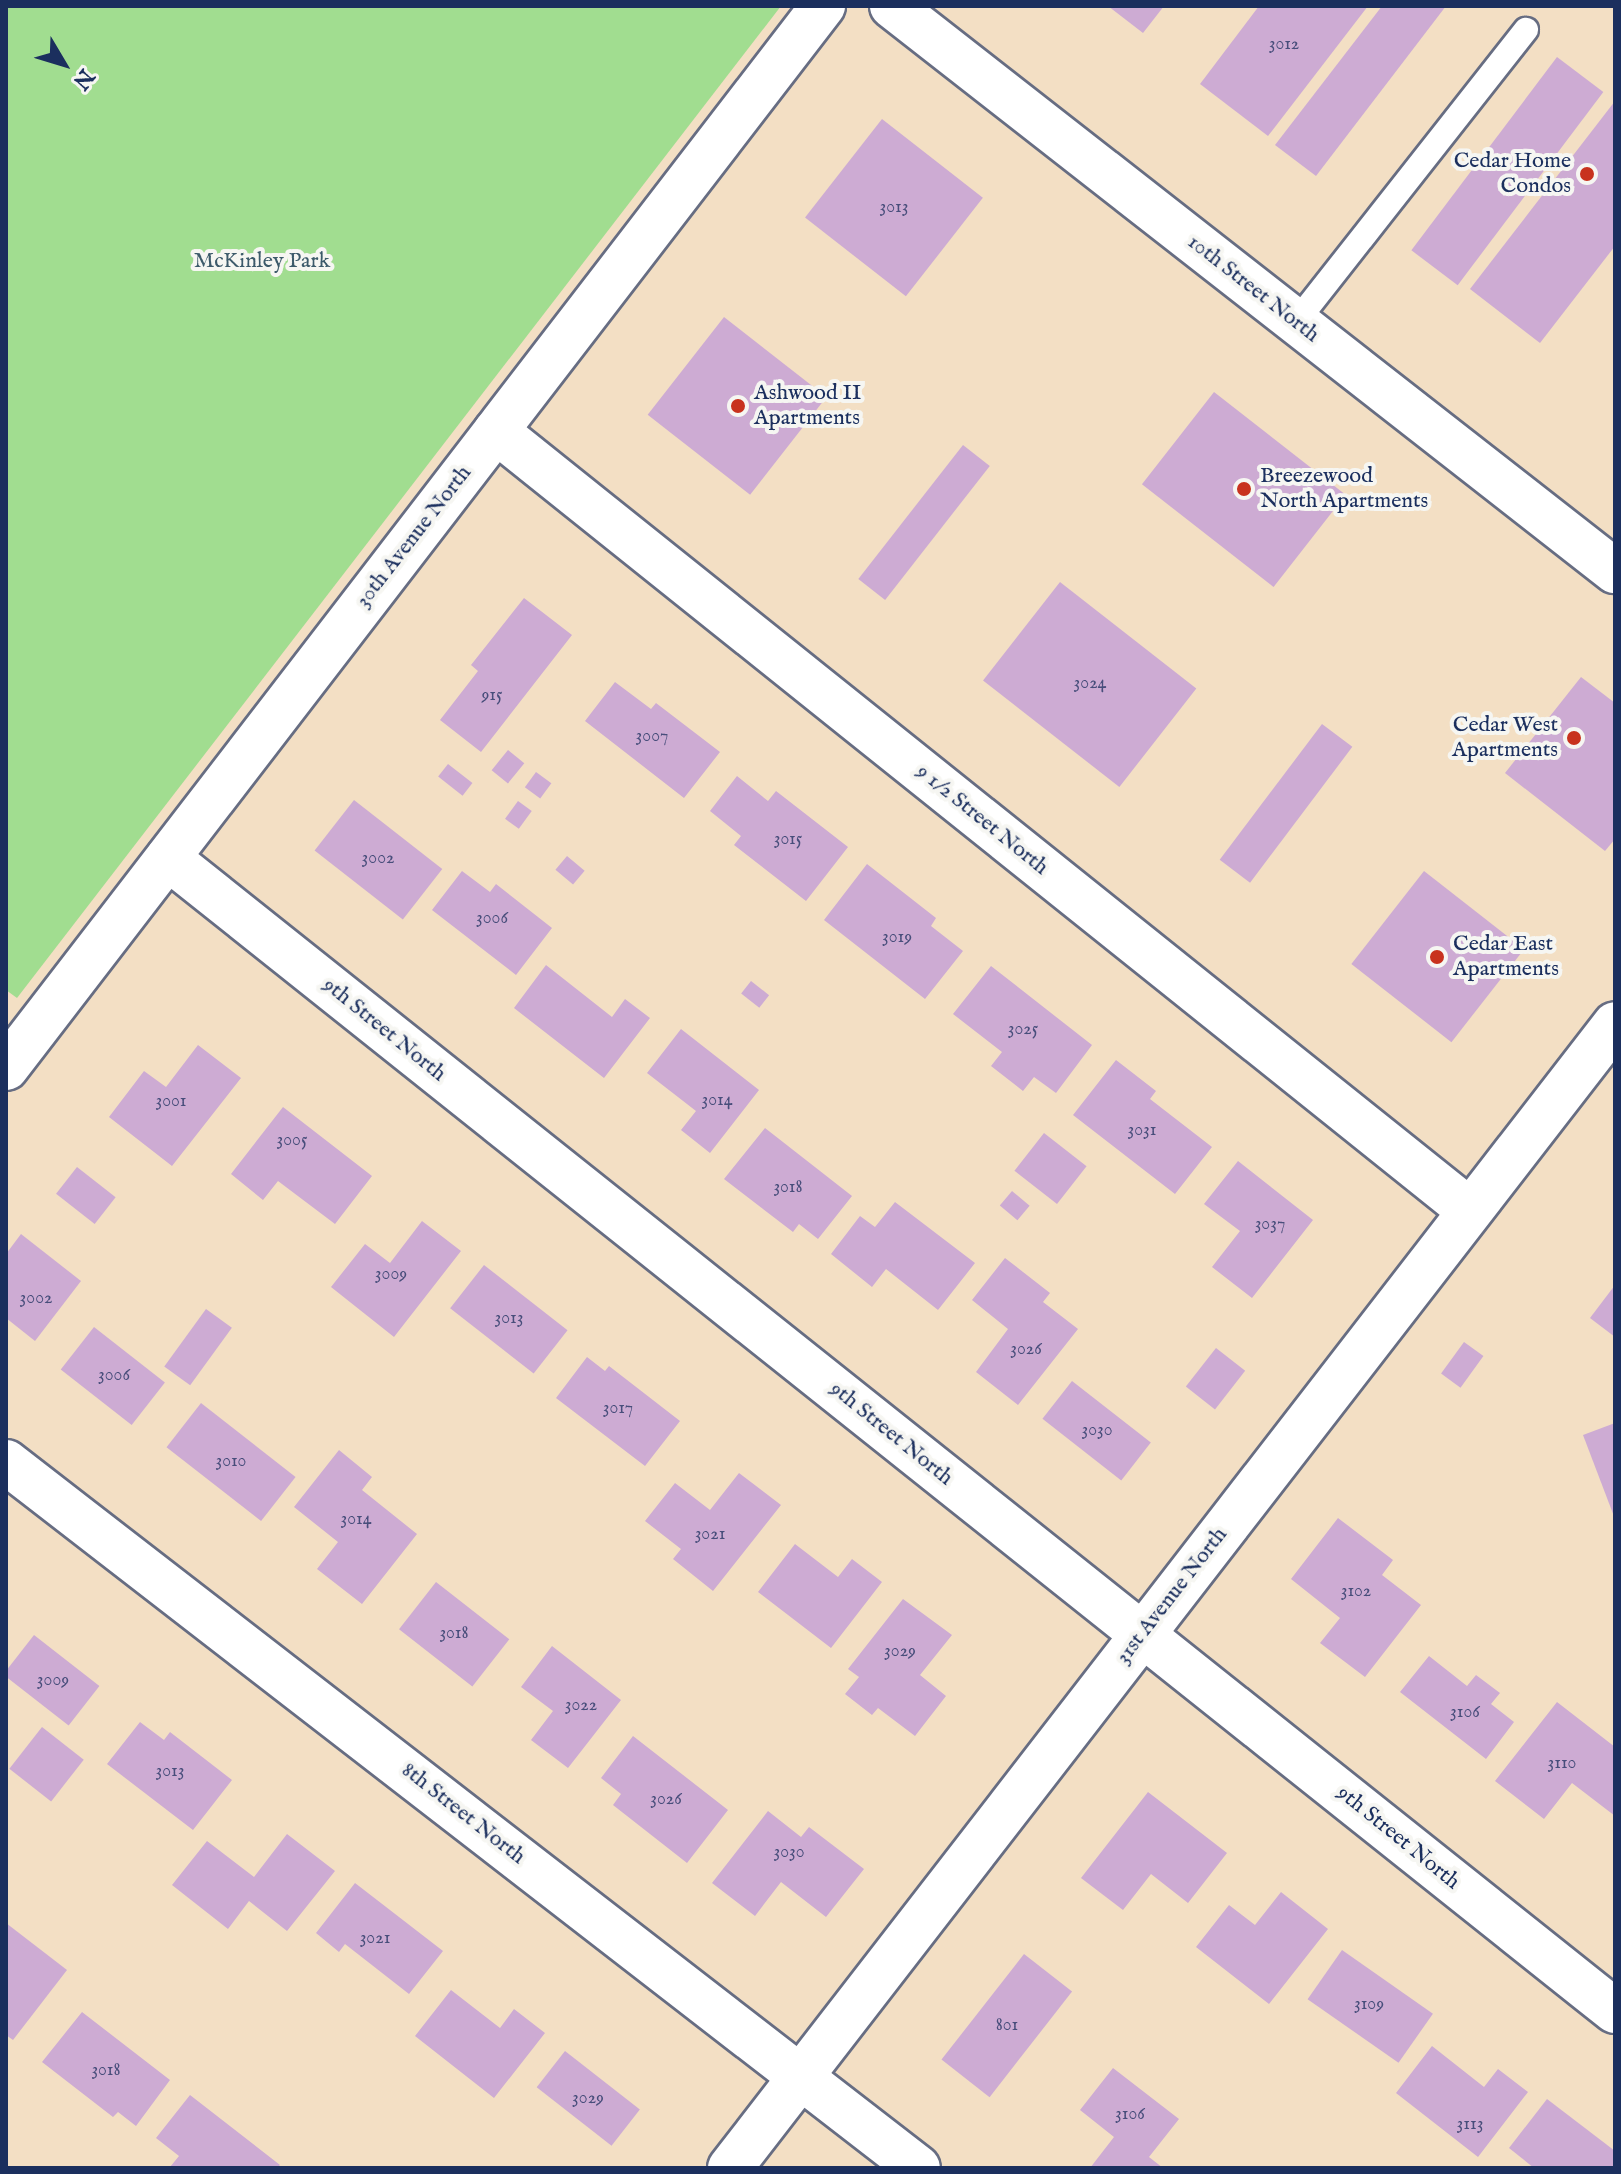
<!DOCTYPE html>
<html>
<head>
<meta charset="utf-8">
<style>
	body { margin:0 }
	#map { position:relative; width:1621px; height:2174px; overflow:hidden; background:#f3dfc4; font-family:"IM FELL English",serif }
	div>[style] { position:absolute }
	.green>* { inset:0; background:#a1dd90 }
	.building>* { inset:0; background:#cdabd3; transform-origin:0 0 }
	.roads { filter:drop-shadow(2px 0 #676d82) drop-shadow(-2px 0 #676d82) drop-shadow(0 2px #676d82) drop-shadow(0 -2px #676d82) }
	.lane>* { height:24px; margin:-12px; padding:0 12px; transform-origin:12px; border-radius:12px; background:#fff }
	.street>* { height:44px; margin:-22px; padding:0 22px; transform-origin:22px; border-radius:22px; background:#fff }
	.dots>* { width:22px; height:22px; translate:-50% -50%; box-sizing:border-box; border:4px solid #f6f6f2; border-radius:50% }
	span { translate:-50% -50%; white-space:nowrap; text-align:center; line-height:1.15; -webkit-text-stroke:8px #f6f6f2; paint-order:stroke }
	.number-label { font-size:18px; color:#484e7b }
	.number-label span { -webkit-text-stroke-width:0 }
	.poi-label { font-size:22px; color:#1b2f5e }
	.right { translate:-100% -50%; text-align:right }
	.left { translate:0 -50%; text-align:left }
	.park-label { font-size:22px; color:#3c5a6a }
	.street-label { font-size:22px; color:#1b2f5e }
	.frame { position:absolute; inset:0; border:8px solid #1b2f5e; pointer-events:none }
	.north { position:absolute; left:24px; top:24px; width:80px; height:80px; -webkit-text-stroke:6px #f6f6f2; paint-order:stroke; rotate:128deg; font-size:22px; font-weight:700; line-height:32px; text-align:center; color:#1b2f5e }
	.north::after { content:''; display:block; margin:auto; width:28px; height:36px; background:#1b2f5e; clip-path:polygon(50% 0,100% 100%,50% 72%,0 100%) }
</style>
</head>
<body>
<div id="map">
	<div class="green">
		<i style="clip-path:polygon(6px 6px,781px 6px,17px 998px,6px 990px)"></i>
	</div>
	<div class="building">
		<i style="clip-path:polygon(1108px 6px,1164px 6px,1143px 33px)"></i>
		<i style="clip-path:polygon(1259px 6px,1368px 6px,1268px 136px,1200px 84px)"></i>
		<i style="clip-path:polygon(1382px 6px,1446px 6px,1316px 176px,1275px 145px)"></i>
		<i style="left:1557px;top:57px;width:58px;height:242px;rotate:37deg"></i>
		<i style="clip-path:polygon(1615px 101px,1615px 246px,1540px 343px,1470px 289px)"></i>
		<i style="left:882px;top:119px;width:128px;height:125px;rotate:38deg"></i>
		<i style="left:724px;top:317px;width:130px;height:124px;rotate:38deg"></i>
		<i style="left:1214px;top:392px;width:167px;height:117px;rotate:38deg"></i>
		<i style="left:963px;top:445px;width:34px;height:170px;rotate:38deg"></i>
		<i style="left:1060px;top:582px;width:173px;height:125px;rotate:38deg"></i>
		<i style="clip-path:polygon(524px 598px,572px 635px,481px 752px,440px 720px,478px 671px,471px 665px)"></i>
		<i style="clip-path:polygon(1581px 677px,1615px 703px,1615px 839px,1605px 851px,1505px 773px)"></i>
		<i style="clip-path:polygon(615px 682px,651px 709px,656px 703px,720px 752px,684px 798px,585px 721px)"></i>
		<i style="left:1322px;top:724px;width:38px;height:170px;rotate:37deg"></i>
		<i style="left:508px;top:750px;width:21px;height:26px;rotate:39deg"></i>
		<i style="left:448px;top:764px;width:31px;height:16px;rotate:38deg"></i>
		<i style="left:536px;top:772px;width:19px;height:19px;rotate:36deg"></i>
		<i style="clip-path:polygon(737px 776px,768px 801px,776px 791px,848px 847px,806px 901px,734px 845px,741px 836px,710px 811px)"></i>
		<i style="left:354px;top:800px;width:112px;height:64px;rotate:38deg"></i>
		<i style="left:518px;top:801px;width:17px;height:22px;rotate:36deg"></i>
		<i style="left:567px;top:856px;width:23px;height:18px;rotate:40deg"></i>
		<i style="clip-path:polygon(867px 864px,936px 918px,931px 926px,963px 951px,925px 999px,824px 920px)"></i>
		<i style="clip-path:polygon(462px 871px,490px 892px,496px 884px,552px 928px,516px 975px,432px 910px)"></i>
		<i style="left:1424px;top:871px;width:127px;height:118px;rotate:38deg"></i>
		<i style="clip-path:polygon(546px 965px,612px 1017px,625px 999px,650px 1018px,604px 1078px,514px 1008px)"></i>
		<i style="clip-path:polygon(991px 966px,1092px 1045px,1056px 1093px,1034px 1077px,1023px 1091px,991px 1066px,1002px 1052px,953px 1014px)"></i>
		<i style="left:751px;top:981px;width:23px;height:16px;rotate:38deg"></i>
		<i style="clip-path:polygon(681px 1029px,759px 1090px,710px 1153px,681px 1130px,696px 1111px,647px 1073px)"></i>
		<i style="clip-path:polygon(198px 1045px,241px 1078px,172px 1166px,109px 1117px,144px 1071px,166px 1087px)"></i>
		<i style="clip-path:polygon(1116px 1060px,1156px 1091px,1150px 1099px,1212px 1147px,1175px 1194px,1073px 1115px)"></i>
		<i style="clip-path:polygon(283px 1107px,372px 1176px,335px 1224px,278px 1181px,263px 1200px,231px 1174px)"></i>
		<i style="clip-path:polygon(765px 1128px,852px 1196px,818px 1239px,799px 1224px,793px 1232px,724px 1179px)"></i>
		<i style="left:1044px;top:1133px;width:54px;height:48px;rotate:38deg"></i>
		<i style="clip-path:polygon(1238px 1161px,1313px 1220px,1252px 1298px,1212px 1267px,1240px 1231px,1204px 1204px)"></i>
		<i style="left:77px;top:1167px;width:49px;height:34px;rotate:38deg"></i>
		<i style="left:1012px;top:1191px;width:23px;height:19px;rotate:40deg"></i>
		<i style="clip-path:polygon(895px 1202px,975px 1263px,938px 1310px,886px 1269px,872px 1287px,831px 1254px,860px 1216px,875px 1227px)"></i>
		<i style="clip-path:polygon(422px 1221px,461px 1251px,394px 1337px,331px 1287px,365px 1244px,390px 1263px)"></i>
		<i style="clip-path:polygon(21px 1234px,81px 1281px,35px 1341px,6px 1318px,6px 1254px)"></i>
		<i style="clip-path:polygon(1005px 1258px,1050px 1293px,1043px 1302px,1078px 1329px,1018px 1405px,976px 1372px,1008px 1329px,972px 1300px)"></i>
		<i style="left:484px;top:1265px;width:106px;height:55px;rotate:38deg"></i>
		<i style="clip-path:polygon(1615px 1285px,1615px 1337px,1590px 1318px)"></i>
		<i style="left:206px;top:1309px;width:32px;height:71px;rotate:36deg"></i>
		<i style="left:94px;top:1327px;width:90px;height:54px;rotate:38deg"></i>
		<i style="left:1464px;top:1342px;width:24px;height:39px;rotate:36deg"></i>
		<i style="left:1216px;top:1348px;width:37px;height:49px;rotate:38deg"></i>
		<i style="clip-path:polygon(587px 1357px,605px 1371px,609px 1366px,680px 1421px,645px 1466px,556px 1398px)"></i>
		<i style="left:1072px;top:1381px;width:100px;height:48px;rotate:38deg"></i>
		<i style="left:201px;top:1403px;width:120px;height:56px;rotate:38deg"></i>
		<i style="clip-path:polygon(1615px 1423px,1615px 1519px,1583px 1435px)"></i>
		<i style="clip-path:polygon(339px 1450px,372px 1477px,362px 1490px,417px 1534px,362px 1604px,317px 1569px,338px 1542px,294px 1507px)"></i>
		<i style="clip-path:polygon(739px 1473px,781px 1505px,713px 1591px,673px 1559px,681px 1549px,645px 1521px,675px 1483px,710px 1510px)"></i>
		<i style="clip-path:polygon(1338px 1518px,1393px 1560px,1382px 1575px,1421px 1605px,1365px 1677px,1320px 1643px,1340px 1618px,1291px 1579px)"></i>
		<i style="clip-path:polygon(795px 1544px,838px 1577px,852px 1559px,882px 1582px,831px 1648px,758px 1592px)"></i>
		<i style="left:436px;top:1582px;width:93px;height:60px;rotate:38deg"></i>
		<i style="clip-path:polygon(903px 1599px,952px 1635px,920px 1675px,946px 1696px,915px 1736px,878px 1708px,872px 1715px,845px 1694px,859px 1677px,848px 1669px)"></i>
		<i style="left:34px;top:1635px;width:83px;height:50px;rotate:38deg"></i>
		<i style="clip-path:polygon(552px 1646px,621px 1700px,568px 1768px,531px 1740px,553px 1711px,521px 1687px)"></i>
		<i style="clip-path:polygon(1429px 1656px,1467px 1686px,1476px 1675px,1500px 1693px,1491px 1704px,1514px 1722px,1486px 1759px,1400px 1692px)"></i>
		<i style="clip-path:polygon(1557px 1702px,1615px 1747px,1615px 1816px,1572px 1783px,1544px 1819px,1495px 1781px)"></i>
		<i style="clip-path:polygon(140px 1722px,164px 1740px,170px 1732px,232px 1780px,193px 1830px,107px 1764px)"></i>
		<i style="left:42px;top:1727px;width:53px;height:53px;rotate:38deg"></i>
		<i style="clip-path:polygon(633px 1736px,728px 1810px,687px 1863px,613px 1805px,621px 1794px,601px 1778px)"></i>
		<i style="clip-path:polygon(1148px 1792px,1227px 1853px,1188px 1903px,1151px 1874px,1123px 1910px,1081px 1878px)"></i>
		<i style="clip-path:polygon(768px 1811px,801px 1837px,809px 1827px,864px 1869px,826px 1917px,781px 1882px,755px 1916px,712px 1883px)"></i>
		<i style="clip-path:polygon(287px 1834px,335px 1871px,287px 1931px,249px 1901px,228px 1929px,172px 1885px,207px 1841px,254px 1877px)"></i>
		<i style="clip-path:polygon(355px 1883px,443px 1951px,409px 1994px,345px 1944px,339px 1952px,316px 1933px)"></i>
		<i style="clip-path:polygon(1281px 1892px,1328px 1929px,1269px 2004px,1196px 1947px,1229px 1905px,1255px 1925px)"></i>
		<i style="clip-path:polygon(6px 1923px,67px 1970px,13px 2040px,6px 2035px)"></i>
		<i style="left:1342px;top:1950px;width:111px;height:60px;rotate:35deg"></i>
		<i style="left:1024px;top:1954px;width:61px;height:134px;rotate:38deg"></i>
		<i style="clip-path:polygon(451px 1990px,500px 2028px,514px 2009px,545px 2033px,494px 2098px,415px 2036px)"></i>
		<i style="clip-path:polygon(82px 2012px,170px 2080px,136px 2126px,118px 2112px,113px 2117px,42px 2062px)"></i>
		<i style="clip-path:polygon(1432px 2046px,1484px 2087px,1498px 2069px,1528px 2092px,1478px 2157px,1396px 2093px)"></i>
		<i style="left:565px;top:2051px;width:95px;height:46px;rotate:38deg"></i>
		<i style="clip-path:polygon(1113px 2068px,1179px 2119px,1149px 2157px,1163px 2168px,1090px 2168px,1114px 2137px,1080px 2110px)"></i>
		<i style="clip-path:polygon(190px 2095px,280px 2165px,277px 2168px,170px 2167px,179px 2156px,156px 2138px)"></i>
		<i style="clip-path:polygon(1547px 2099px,1615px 2151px,1615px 2168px,1534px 2168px,1509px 2148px)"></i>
	</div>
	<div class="roads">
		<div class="lane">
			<i style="left:1296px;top:322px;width:372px;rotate:-51.8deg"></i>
		</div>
		<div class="street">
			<i style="left:892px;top:6px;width:918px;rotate:38.01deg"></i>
			<i style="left:496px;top:431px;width:1246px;rotate:38.68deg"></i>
			<i style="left:168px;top:858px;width:1850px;rotate:38.55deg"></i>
			<i style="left:6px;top:1068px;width:1340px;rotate:-52.43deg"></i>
			<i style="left:6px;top:1462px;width:1153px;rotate:37.74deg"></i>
			<i style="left:730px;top:2168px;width:1446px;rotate:-52.27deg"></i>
		</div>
	</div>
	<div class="dots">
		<i style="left:1587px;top:174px;background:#c8321e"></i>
		<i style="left:738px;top:406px;background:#c8321e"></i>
		<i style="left:1244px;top:489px;background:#c8321e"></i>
		<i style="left:1574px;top:738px;background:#c8321e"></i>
		<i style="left:1437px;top:957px;background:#c8321e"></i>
	</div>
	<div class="number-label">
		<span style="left:1284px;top:45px">3012</span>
		<span style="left:894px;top:208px">3013</span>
		<span style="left:1090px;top:684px">3024</span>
		<span style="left:492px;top:696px">915</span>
		<span style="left:652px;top:737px">3007</span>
		<span style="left:788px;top:840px">3015</span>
		<span style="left:378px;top:859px">3002</span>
		<span style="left:492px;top:919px">3006</span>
		<span style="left:897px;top:938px">3019</span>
		<span style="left:1023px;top:1030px">3025</span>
		<span style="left:717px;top:1101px">3014</span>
		<span style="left:171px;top:1102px">3001</span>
		<span style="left:1142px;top:1131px">3031</span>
		<span style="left:292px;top:1141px">3005</span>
		<span style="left:788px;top:1188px">3018</span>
		<span style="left:1270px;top:1225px">3037</span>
		<span style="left:391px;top:1275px">3009</span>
		<span style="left:36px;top:1299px">3002</span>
		<span style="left:509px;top:1319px">3013</span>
		<span style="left:1026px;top:1350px">3026</span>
		<span style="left:114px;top:1376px">3006</span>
		<span style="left:618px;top:1409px">3017</span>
		<span style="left:1097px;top:1431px">3030</span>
		<span style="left:231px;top:1462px">3010</span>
		<span style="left:356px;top:1520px">3014</span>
		<span style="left:710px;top:1535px">3021</span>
		<span style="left:1356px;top:1592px">3102</span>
		<span style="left:454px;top:1634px">3018</span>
		<span style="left:900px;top:1652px">3029</span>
		<span style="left:53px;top:1681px">3009</span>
		<span style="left:581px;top:1706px">3022</span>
		<span style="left:1465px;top:1713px">3106</span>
		<span style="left:1562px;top:1764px">3110</span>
		<span style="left:170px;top:1772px">3013</span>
		<span style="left:666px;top:1800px">3026</span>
		<span style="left:789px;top:1853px">3030</span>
		<span style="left:375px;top:1939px">3021</span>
		<span style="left:1369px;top:2005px">3109</span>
		<span style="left:1007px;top:2026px">801</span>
		<span style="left:106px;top:2071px">3018</span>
		<span style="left:588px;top:2099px">3029</span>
		<span style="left:1130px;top:2115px">3106</span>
		<span style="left:1470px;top:2125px">3113</span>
	</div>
	<div class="poi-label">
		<span class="right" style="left:1571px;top:174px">Cedar Home<br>Condos</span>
		<span class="left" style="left:754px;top:406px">Ashwood II<br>Apartments</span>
		<span class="left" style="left:1260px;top:489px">Breezewood<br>North Apartments</span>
		<span class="right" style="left:1558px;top:738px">Cedar West<br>Apartments</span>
		<span class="left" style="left:1453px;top:957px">Cedar East<br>Apartments</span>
	</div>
	<div class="park-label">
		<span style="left:262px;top:262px">McKinley Park</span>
	</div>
	<div class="street-label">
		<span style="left:1253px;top:289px;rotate:38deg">10th Street North</span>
		<span style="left:414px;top:537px;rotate:-52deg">30th Avenue North</span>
		<span style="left:982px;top:820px;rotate:39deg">9 1/2 Street North</span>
		<span style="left:384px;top:1030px;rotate:39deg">9th Street North</span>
		<span style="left:891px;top:1434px;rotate:39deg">9th Street North</span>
		<span style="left:1172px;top:1596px;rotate:-52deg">31st Avenue North</span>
		<span style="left:463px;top:1814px;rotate:38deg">8th Street North</span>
		<span style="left:1398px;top:1838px;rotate:39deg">9th Street North</span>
	</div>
	<div class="frame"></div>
	<div class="north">N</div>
</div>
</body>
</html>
